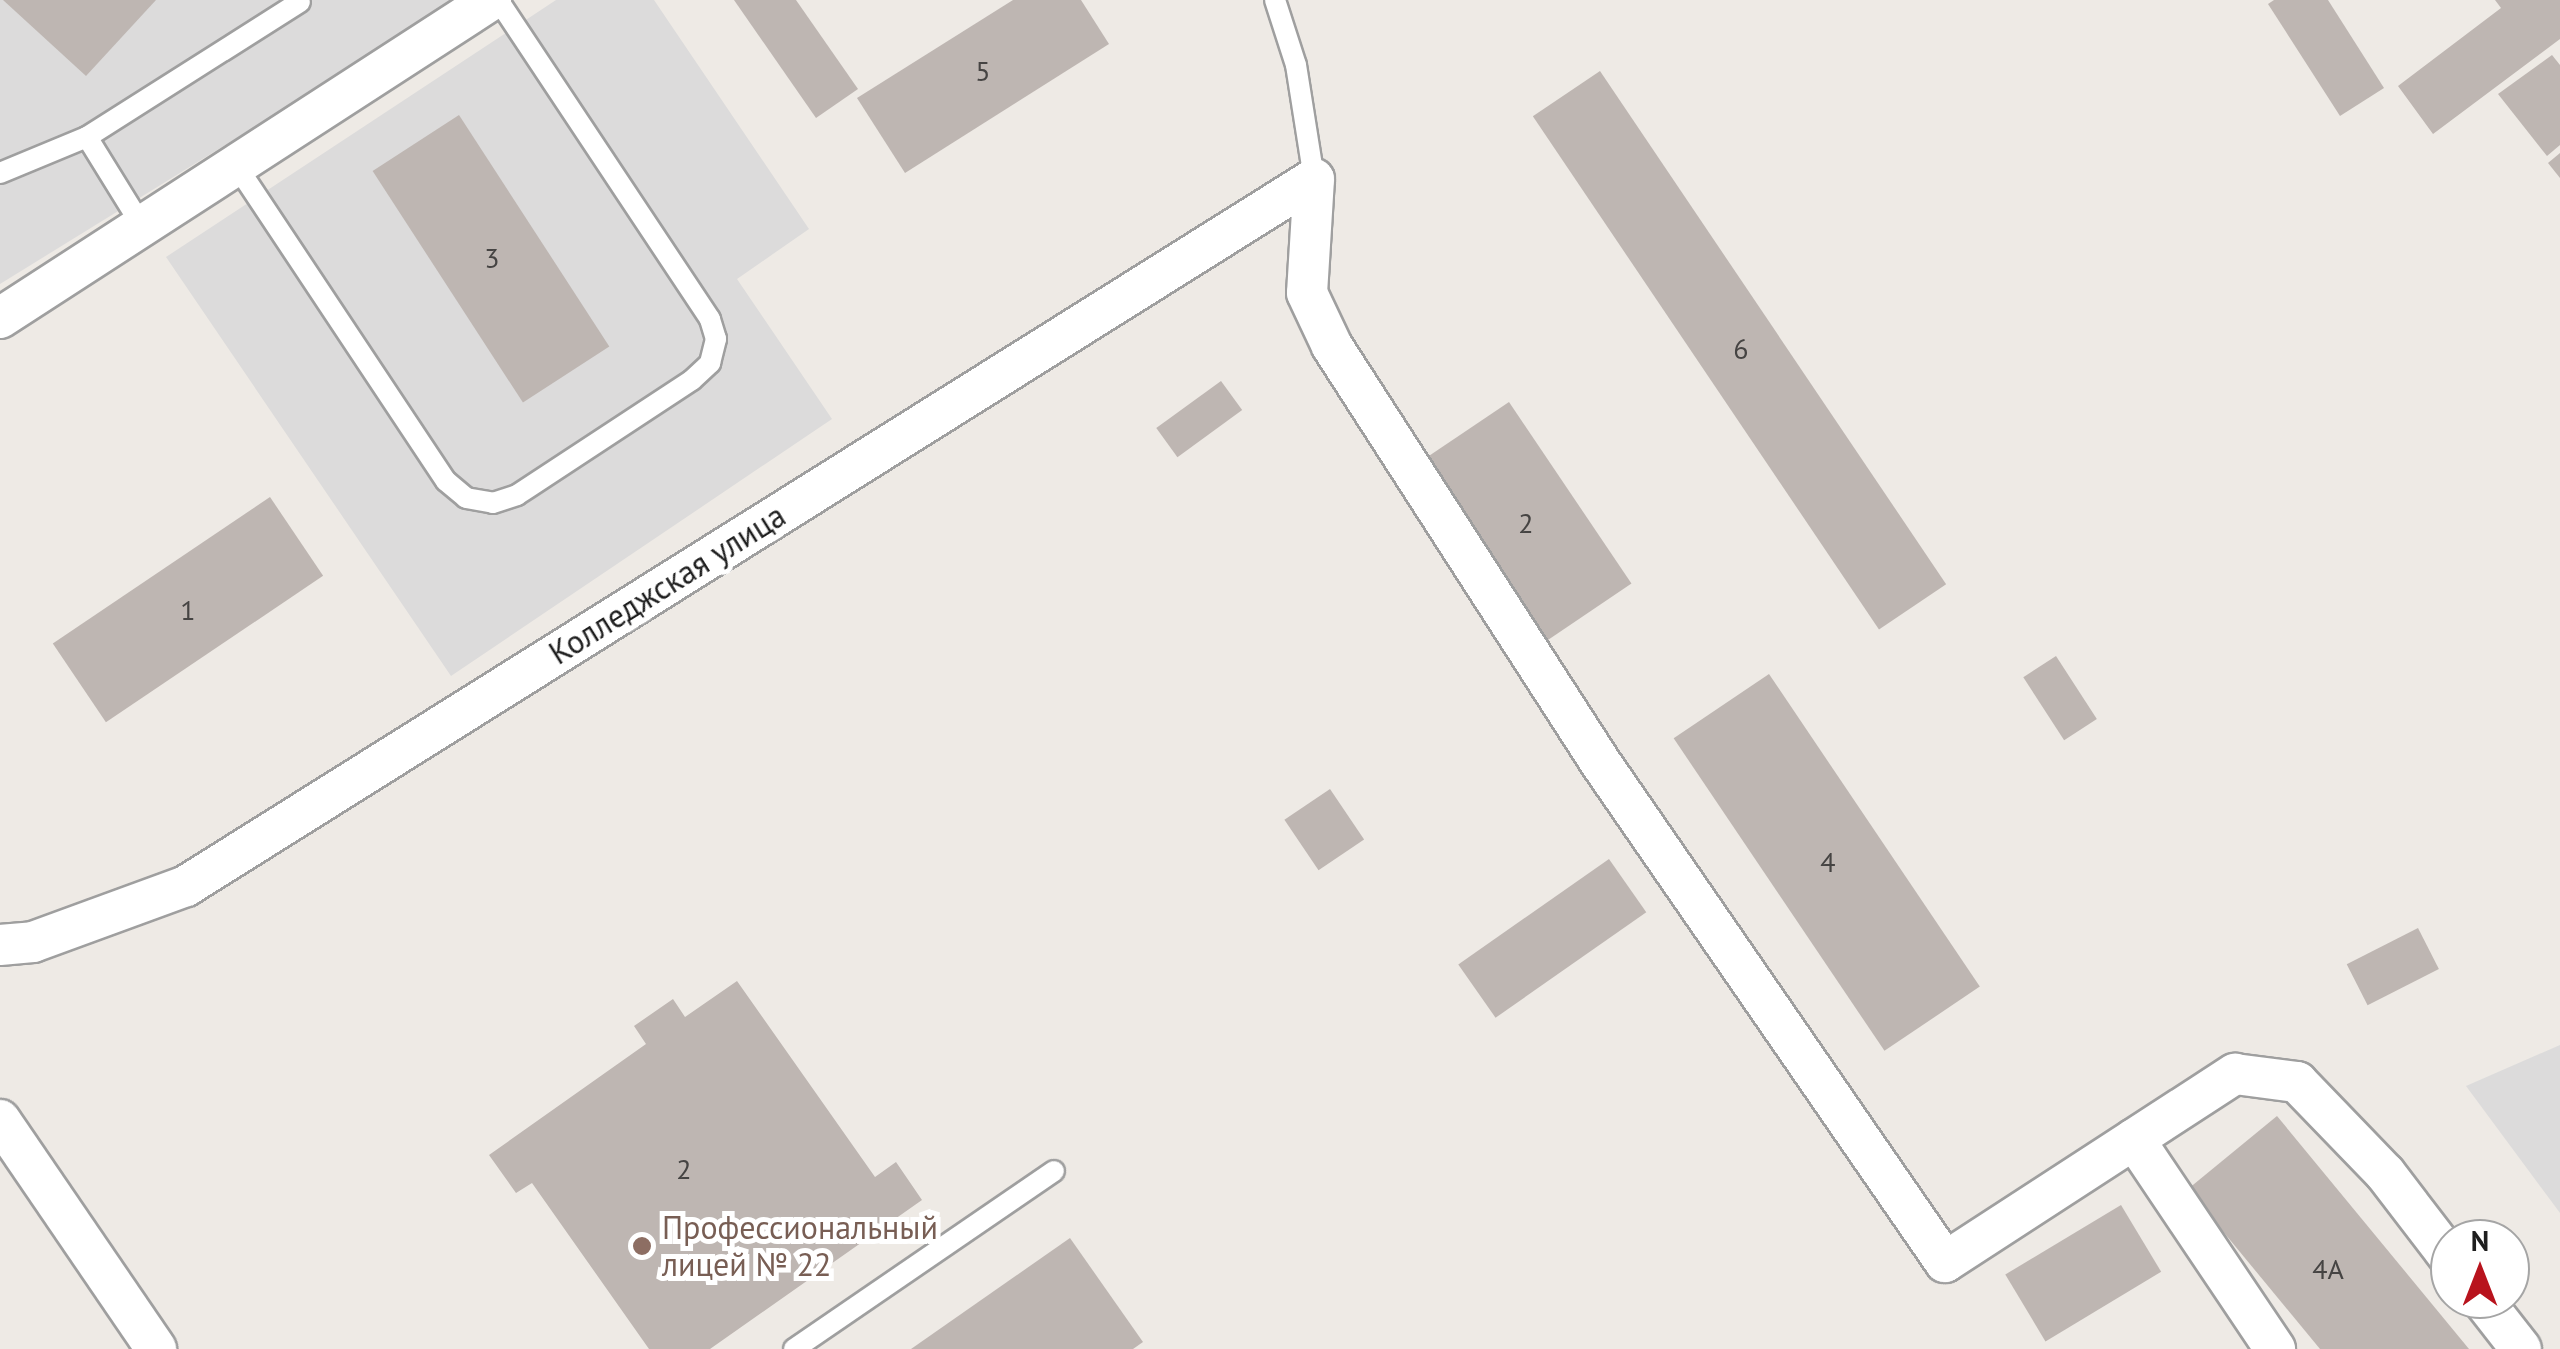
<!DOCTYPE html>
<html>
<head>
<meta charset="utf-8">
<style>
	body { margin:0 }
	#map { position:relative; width:2560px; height:1349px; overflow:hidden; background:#eeeae5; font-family:"PT Sans",sans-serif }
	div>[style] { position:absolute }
	.residential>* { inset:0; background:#dcdbdb }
	.building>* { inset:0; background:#beb6b2; transform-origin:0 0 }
	.roads { filter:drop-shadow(2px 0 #9f9f9f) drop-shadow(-2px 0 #9f9f9f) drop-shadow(0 2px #9f9f9f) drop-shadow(0 -2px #9f9f9f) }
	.lane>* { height:20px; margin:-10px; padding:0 10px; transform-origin:10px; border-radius:10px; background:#fff }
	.street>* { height:40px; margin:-20px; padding:0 20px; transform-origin:20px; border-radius:20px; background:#fff }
	.dots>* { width:28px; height:28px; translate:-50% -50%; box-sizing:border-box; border:5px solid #fff; border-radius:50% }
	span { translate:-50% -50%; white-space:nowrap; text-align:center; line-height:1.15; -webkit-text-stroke:10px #fff; paint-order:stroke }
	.number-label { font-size:28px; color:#464443 }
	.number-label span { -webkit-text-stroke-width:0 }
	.street-label { font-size:32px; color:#1e1e1e }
	.education-label { font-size:32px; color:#785e54 }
	.left { translate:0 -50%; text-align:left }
	.north { position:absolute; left:2430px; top:1219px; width:100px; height:100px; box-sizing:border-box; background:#fff; border:2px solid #a5a5a5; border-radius:50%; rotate:0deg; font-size:28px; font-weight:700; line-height:40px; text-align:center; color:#1e1e1e }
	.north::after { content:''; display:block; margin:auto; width:35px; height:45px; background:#b8131d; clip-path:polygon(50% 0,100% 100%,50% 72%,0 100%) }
</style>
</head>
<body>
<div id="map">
	<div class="residential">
		<i style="clip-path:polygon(0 0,460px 0,0 284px)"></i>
		<i style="clip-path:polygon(556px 0,654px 0,809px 229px,737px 279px,832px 419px,451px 676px,166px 257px)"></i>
		<i style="clip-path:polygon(2560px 1045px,2560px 1213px,2466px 1086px)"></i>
	</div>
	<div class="building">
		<i style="clip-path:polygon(3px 0,156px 0,86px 76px)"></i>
		<i style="clip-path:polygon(734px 0,796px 0,858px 89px,816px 118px)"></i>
		<i style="clip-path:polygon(1013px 0,1081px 0,1109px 44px,905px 173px,857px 98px)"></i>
		<i style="clip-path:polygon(2274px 0,2328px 0,2384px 88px,2340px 116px,2268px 4px)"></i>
		<i style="clip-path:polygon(2495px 0,2560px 0,2560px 39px,2433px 134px,2398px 86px,2501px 8px)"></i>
		<i style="clip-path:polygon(2552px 55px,2560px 65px,2560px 145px,2547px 156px,2498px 94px)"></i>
		<i style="left:1600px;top:71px;width:619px;height:81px;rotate:56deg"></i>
		<i style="left:459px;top:115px;width:276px;height:103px;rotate:57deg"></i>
		<i style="clip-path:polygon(2560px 153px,2560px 178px,2548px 163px)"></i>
		<i style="left:1221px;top:381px;width:36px;height:80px;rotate:54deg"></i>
		<i style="left:1509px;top:402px;width:219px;height:107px;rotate:56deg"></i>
		<i style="left:270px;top:497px;width:95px;height:262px;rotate:56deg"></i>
		<i style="left:2056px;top:656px;width:75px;height:39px;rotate:57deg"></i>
		<i style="left:1769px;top:674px;width:377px;height:115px;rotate:56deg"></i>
		<i style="left:1330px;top:789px;width:61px;height:55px;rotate:56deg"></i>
		<i style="left:1609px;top:859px;width:65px;height:184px;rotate:55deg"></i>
		<i style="left:2418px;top:928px;width:46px;height:80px;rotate:63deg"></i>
		<i style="clip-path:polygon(737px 981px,875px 1177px,896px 1162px,922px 1200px,710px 1349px,649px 1349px,532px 1183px,516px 1193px,489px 1155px,646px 1044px,634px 1026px,673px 999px,685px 1017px)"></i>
		<i style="clip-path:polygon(2277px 1116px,2469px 1349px,2320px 1349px,2188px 1189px)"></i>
		<i style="left:2121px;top:1205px;width:78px;height:135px;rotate:59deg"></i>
		<i style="clip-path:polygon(1070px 1238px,1143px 1342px,1133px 1349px,911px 1349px)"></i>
	</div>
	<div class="roads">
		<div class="lane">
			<i style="left:1275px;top:0;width:68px;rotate:72.1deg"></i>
			<i style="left:1296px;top:65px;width:115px;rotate:81deg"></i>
			<i style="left:87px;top:137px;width:105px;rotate:58.3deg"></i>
			<i style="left:236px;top:165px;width:379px;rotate:56.4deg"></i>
			<i style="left:446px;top:481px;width:26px;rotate:40deg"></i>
			<i style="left:466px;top:498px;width:27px;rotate:10deg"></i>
			<i style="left:493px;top:503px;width:25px;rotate:-18deg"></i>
			<i style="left:517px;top:495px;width:209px;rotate:-33.3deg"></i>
			<i style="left:692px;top:380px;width:25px;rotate:-43deg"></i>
			<i style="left:710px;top:363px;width:25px;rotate:-76deg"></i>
			<i style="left:716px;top:339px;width:21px;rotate:-107deg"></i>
			<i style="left:710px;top:319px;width:383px;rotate:-123.6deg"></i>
			<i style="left:0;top:173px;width:94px;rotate:-22.5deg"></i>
			<i style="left:87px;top:137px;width:252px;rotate:-32.4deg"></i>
			<i style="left:794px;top:1349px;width:315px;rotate:-34.4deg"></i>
		</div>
		<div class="street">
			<i style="left:1314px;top:179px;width:114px;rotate:93.5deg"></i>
			<i style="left:1307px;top:293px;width:59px;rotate:64.7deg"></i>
			<i style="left:1332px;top:346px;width:491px;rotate:57.2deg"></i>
			<i style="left:1598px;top:759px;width:611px;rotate:55.4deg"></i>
			<i style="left:1945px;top:1262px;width:346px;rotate:-33deg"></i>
			<i style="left:2235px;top:1074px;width:63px;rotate:7.4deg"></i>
			<i style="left:2297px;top:1082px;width:127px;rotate:46deg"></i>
			<i style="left:2385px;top:1173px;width:107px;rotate:52.6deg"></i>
			<i style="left:0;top:318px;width:585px;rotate:-32.93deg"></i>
			<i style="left:0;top:945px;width:33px;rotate:-5deg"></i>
			<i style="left:33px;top:942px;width:163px;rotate:-20.1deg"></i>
			<i style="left:186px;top:886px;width:1331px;rotate:-32.08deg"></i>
			<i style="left:0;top:1120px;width:277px;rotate:55.7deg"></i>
			<i style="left:2134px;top:1139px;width:253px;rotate:56.1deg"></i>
			<i style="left:2482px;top:1299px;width:63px;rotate:52deg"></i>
		</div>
	</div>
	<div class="dots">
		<i style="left:642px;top:1246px;background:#8d6e63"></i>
	</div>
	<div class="number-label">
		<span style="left:983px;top:71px">5</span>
		<span style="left:492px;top:258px">3</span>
		<span style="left:1741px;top:349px">6</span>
		<span style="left:1526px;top:523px">2</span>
		<span style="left:188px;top:610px">1</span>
		<span style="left:1828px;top:862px">4</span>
		<span style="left:684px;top:1169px">2</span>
		<span style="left:2328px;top:1269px">4А</span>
	</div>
	<div class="street-label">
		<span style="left:667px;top:584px;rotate:-32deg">Колледжская улица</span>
	</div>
	<div class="education-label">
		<span class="left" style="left:662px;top:1246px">Профессиональный<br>лицей № 22</span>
	</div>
	<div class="north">N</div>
</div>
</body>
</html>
